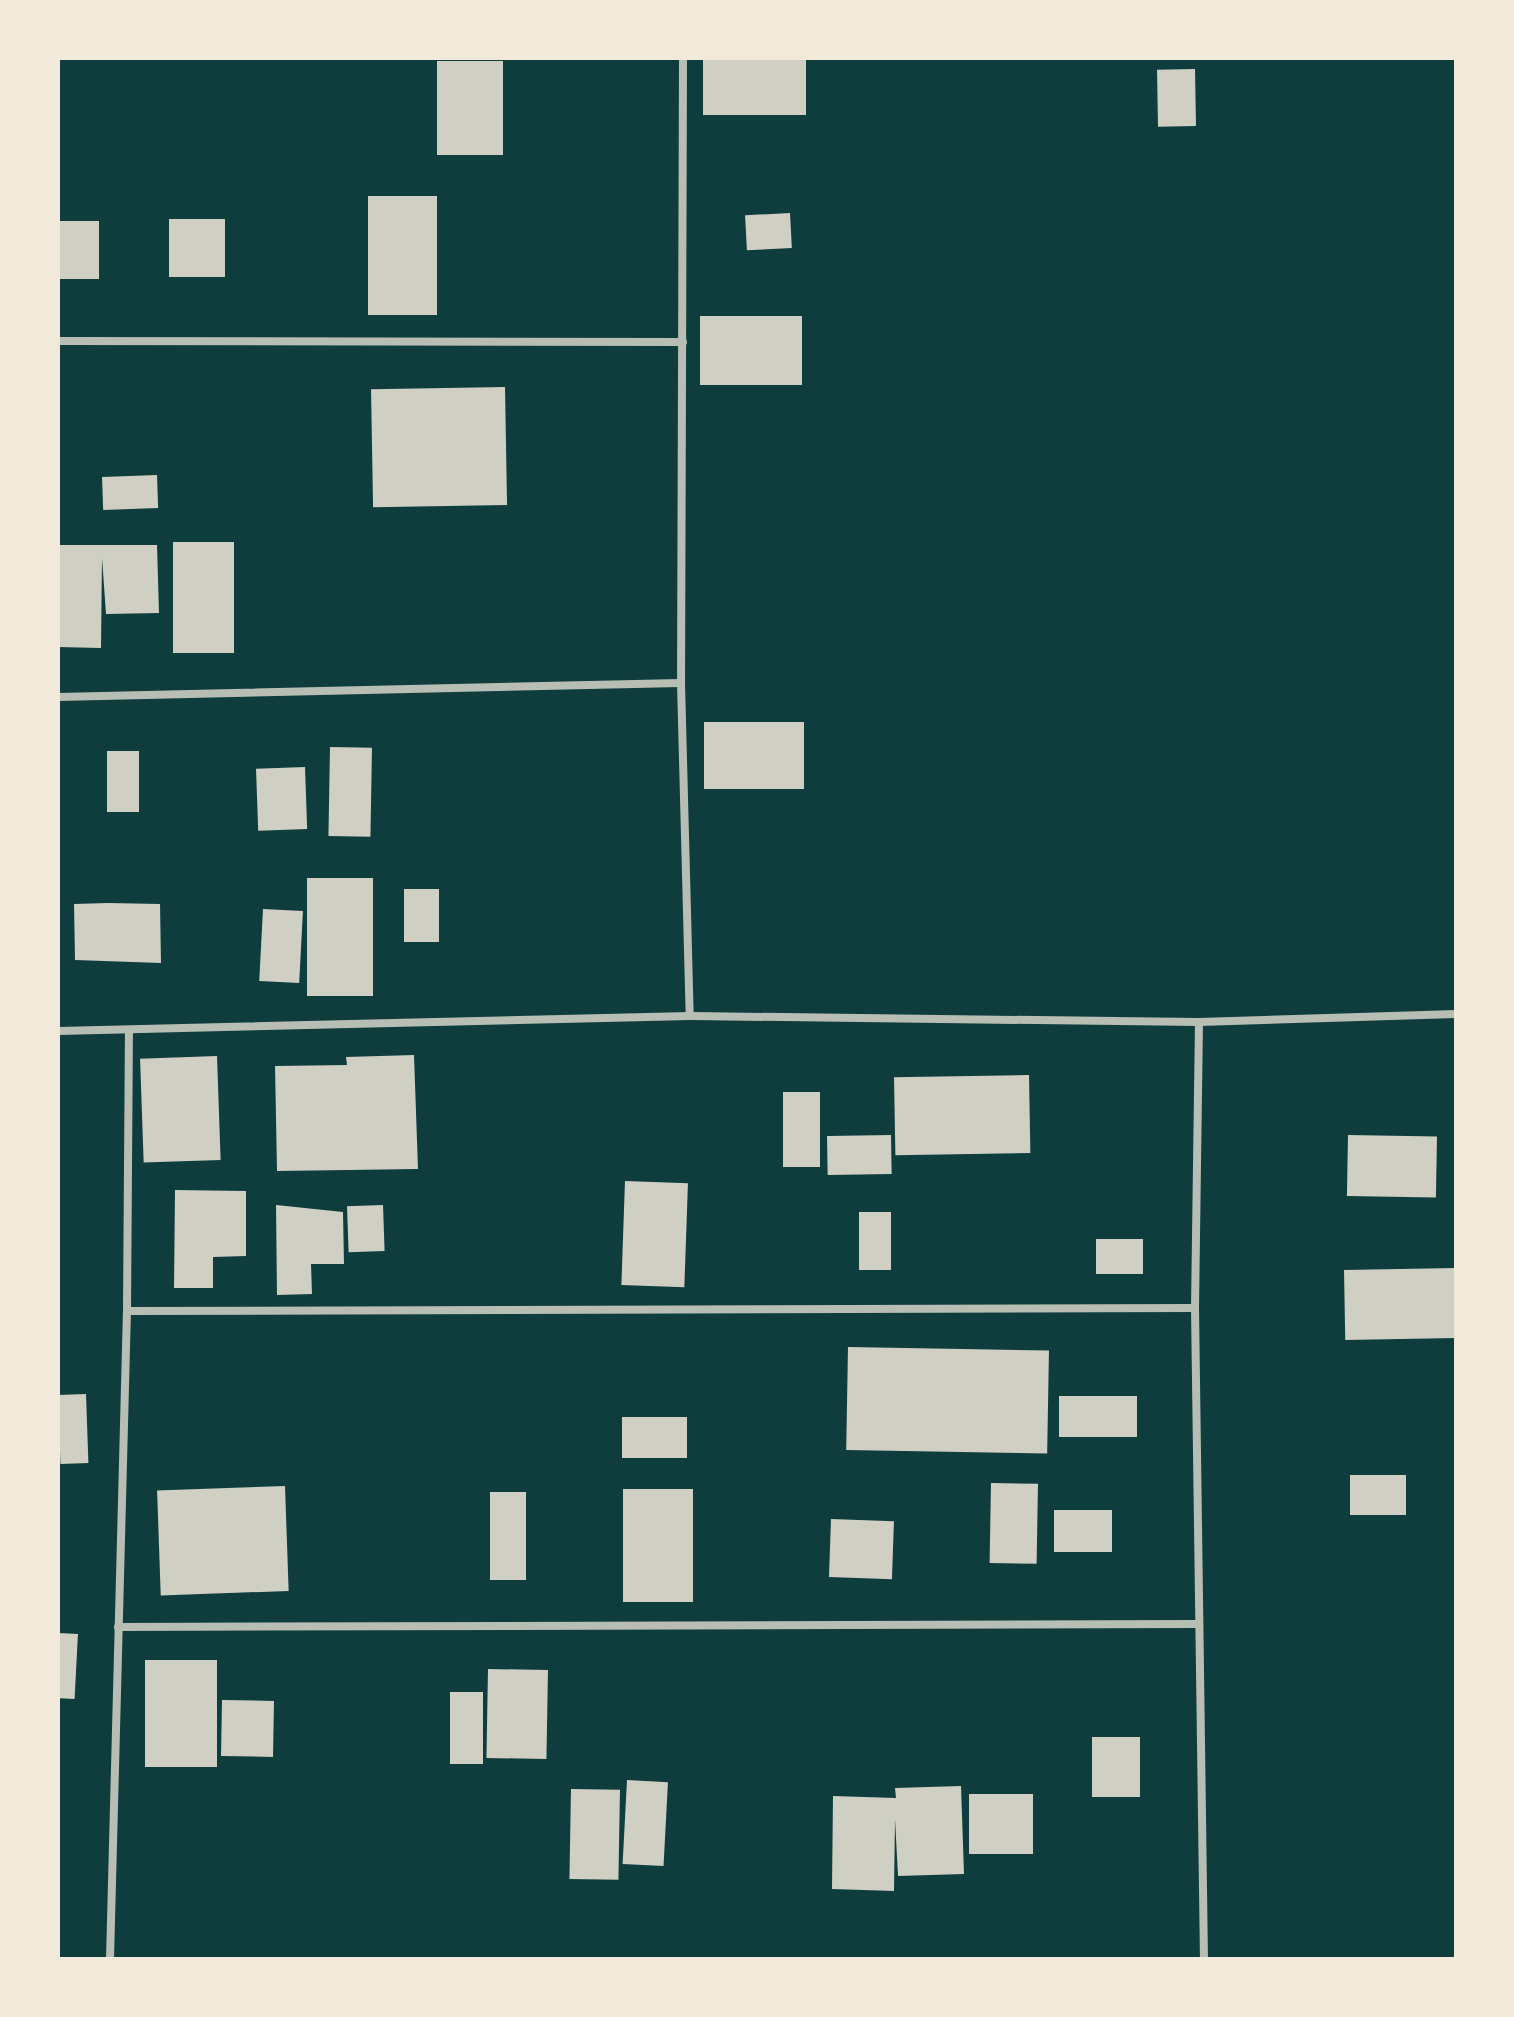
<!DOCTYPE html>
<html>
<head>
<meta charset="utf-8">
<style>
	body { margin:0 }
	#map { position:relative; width:1514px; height:2017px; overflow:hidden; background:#0f3d3e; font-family:Inter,sans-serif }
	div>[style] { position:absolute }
	.building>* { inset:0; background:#cfcfc3; transform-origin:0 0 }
	.minor>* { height:8px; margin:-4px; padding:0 4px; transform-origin:4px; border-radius:4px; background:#b8beb3 }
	span { translate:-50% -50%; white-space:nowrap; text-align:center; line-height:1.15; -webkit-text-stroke:7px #f1e9da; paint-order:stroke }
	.frame { position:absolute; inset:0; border:60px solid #f1e9da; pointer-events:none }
</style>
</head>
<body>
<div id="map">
	<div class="building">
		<i style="left:703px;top:58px;width:103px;height:57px"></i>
		<i style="left:437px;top:61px;width:66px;height:94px"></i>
		<i style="left:1195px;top:69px;width:57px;height:38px;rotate:89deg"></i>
		<i style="left:368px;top:196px;width:69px;height:119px"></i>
		<i style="left:790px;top:213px;width:35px;height:45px;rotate:87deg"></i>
		<i style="left:225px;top:219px;width:58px;height:56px;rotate:90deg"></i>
		<i style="left:58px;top:221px;width:41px;height:58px"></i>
		<i style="left:802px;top:316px;width:69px;height:102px;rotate:90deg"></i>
		<i style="left:505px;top:387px;width:118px;height:134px;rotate:89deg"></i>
		<i style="left:157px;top:475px;width:33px;height:55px;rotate:88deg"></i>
		<i style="left:173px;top:542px;width:61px;height:111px"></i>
		<i style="clip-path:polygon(58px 545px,157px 545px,159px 613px,106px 614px,102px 558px,101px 648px,58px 647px)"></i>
		<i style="left:704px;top:722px;width:100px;height:67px"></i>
		<i style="left:330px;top:747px;width:42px;height:89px;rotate:1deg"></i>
		<i style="left:139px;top:751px;width:61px;height:32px;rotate:90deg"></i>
		<i style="left:305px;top:767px;width:62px;height:49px;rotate:88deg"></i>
		<i style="left:307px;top:878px;width:66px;height:118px"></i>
		<i style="left:404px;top:889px;width:35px;height:53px"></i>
		<i style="clip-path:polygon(108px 903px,160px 904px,161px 963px,75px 960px,74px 904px)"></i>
		<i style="left:263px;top:909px;width:40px;height:72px;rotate:3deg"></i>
		<i style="clip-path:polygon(414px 1055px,418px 1169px,277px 1171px,275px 1066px,347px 1065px,346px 1057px)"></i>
		<i style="left:217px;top:1056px;width:104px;height:77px;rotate:88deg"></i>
		<i style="left:1029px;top:1075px;width:78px;height:135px;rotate:89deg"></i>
		<i style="left:783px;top:1092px;width:37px;height:75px"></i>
		<i style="left:891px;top:1135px;width:39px;height:64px;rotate:89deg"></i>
		<i style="left:1348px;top:1135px;width:89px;height:61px;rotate:1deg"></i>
		<i style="left:625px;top:1181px;width:63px;height:104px;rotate:2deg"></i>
		<i style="clip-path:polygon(175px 1190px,246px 1191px,246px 1256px,213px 1257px,213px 1288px,174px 1288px)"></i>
		<i style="clip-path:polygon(276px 1205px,343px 1212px,344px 1264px,311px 1264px,312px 1294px,277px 1295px)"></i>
		<i style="left:383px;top:1205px;width:46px;height:36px;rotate:88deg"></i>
		<i style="left:859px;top:1212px;width:32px;height:58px"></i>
		<i style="left:1096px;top:1239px;width:47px;height:35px"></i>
		<i style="left:1455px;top:1268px;width:70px;height:111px;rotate:89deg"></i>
		<i style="left:848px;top:1347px;width:201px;height:103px;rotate:1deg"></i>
		<i style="left:86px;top:1394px;width:69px;height:28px;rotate:88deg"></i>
		<i style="left:1059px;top:1396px;width:78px;height:41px"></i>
		<i style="left:622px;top:1417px;width:65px;height:41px"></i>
		<i style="left:1350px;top:1475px;width:56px;height:40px"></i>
		<i style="left:991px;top:1483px;width:47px;height:80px;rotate:1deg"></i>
		<i style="left:285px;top:1486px;width:105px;height:128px;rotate:88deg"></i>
		<i style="left:623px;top:1489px;width:70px;height:113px"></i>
		<i style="left:490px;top:1492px;width:36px;height:88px"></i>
		<i style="left:1054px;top:1510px;width:58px;height:42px"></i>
		<i style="left:831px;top:1519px;width:63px;height:58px;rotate:2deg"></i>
		<i style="left:58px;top:1633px;width:20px;height:65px;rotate:3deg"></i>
		<i style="left:145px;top:1660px;width:72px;height:107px"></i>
		<i style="left:488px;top:1669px;width:60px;height:89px;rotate:1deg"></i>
		<i style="left:450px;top:1692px;width:33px;height:72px"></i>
		<i style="left:222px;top:1700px;width:52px;height:56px;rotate:1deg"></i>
		<i style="left:1092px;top:1737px;width:48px;height:60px"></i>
		<i style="left:627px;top:1780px;width:41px;height:84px;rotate:3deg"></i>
		<i style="clip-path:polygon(961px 1786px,964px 1874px,898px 1876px,895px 1819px,894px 1891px,832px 1889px,833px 1796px,896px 1798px,895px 1788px)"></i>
		<i style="left:571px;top:1789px;width:49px;height:90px;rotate:1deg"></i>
		<i style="left:969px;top:1794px;width:64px;height:60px"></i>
	</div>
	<div class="minor">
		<i style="left:683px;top:58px;width:625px;rotate:90.18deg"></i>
		<i style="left:681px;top:683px;width:333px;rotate:88.5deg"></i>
		<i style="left:58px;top:341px;width:625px;rotate:0.09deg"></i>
		<i style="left:58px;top:697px;width:623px;rotate:-1.29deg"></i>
		<i style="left:1199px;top:1022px;width:286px;rotate:90.8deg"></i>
		<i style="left:1195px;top:1308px;width:651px;rotate:89.21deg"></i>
		<i style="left:58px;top:1031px;width:632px;rotate:-1.36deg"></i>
		<i style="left:690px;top:1016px;width:509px;rotate:0.68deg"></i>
		<i style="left:1199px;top:1022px;width:257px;rotate:-1.8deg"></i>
		<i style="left:127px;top:1311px;width:1068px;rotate:-0.16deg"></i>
		<i style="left:118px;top:1627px;width:1081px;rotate:-0.16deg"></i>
		<i style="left:110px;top:1959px;width:648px;rotate:-88.5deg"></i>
		<i style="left:127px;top:1311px;width:281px;rotate:-89.6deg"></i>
	</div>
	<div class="frame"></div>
</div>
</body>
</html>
